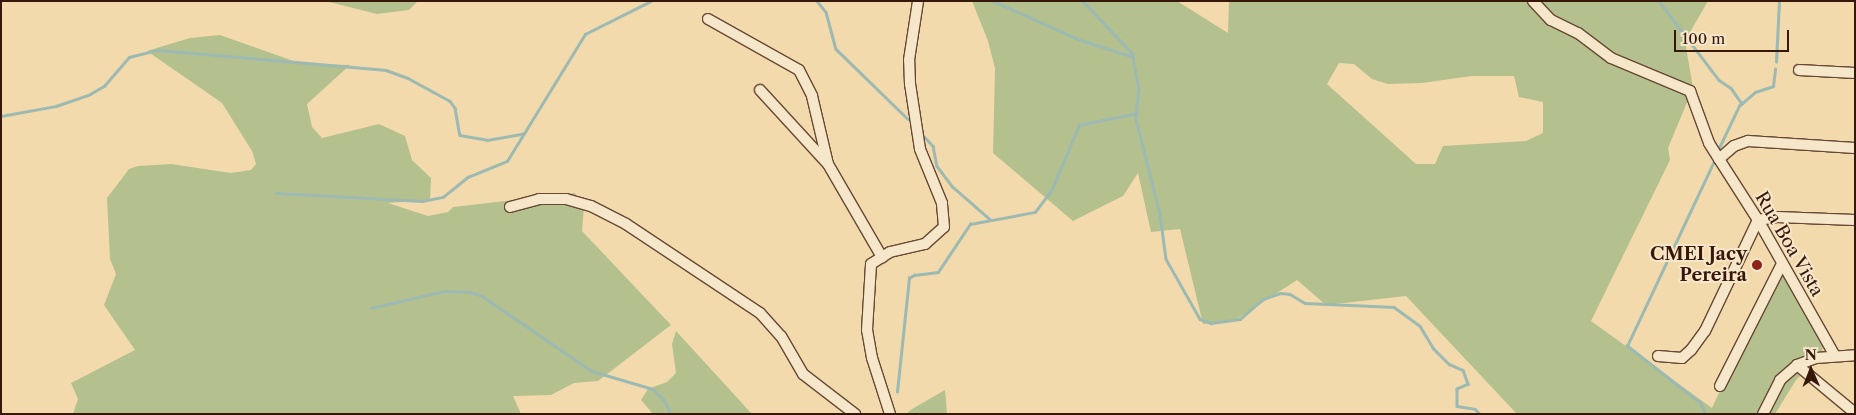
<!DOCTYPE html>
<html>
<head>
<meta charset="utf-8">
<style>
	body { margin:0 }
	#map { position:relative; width:1856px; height:415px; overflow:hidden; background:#f2daad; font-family:"Libre Caslon Text",serif }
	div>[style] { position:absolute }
	.green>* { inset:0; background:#b4c18f }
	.stream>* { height:2.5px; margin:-1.25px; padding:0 1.25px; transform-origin:1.25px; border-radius:1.25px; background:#9cbab1 }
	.roads { filter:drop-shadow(1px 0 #664833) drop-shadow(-1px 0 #664833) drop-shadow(0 1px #664833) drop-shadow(0 -1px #664833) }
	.minor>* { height:10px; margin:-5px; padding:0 5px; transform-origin:5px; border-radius:5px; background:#f7e7ca }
	.dots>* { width:14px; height:14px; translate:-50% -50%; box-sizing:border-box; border:2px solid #f7e7ca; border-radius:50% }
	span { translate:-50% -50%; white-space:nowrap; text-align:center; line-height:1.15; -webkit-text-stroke:4px #f7e7ca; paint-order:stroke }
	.street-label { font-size:18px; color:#37170a }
	.poi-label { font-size:18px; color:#37170a; font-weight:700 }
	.right { translate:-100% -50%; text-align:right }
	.frame { position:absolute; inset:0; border:2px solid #37170a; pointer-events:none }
	.north { position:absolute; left:1786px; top:345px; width:50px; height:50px; -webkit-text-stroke:4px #f7e7ca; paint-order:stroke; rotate:359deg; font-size:14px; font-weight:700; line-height:20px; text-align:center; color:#37170a }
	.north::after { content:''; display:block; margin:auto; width:18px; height:22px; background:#37170a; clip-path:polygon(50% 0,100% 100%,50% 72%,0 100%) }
	.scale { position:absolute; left:1674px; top:30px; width:115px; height:22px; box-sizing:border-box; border:2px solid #37170a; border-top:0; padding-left:6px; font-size:15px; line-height:18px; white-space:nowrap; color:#37170a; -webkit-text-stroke:4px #f7e7ca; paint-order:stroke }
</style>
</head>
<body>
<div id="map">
	<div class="green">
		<i style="clip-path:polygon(325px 1px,418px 1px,409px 10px,377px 14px)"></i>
		<i style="clip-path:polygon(evenodd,972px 1px,1177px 1px,1228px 33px,1229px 1px,1708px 1px,1685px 41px,1693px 88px,1668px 148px,1670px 160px,1591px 321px,1712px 408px,1777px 266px,1808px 309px,1823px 347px,1820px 358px,1796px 380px,1775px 414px,1517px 414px,1406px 296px,1326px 305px,1297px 280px,1234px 321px,1203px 324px,1180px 229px,1151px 232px,1138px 173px,1123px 196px,1073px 221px,993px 153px,995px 68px,988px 41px,972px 1px,1339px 63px,1354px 64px,1372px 79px,1388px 84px,1422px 83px,1472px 76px,1514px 76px,1519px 97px,1543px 102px,1543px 133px,1526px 141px,1443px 146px,1435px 164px,1416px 164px,1327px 84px,1339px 63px)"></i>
		<i style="clip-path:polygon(220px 35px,302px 64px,350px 65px,307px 104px,312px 127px,322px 138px,379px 124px,405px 136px,412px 160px,431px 178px,430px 200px,388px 203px,428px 216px,448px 212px,453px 207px,575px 193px,584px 207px,582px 231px,671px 325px,598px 381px,574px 383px,551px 395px,513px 396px,521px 414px,73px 414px,78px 399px,71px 383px,135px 350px,104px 305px,116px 274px,110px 259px,107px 198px,129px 169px,138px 166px,171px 164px,231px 173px,251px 170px,256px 164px,252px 151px,222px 103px,147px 51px,190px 38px)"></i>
		<i style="clip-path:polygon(676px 331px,752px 414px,653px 414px,641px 400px,648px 389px,667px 382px,676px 373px,672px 344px)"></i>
		<i style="clip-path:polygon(945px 390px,947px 414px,906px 414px,912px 409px)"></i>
	</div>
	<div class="stream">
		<i style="left:817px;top:1px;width:14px;rotate:51deg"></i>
		<i style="left:826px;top:12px;width:38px;rotate:75deg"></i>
		<i style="left:836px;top:49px;width:100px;rotate:44.2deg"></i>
		<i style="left:993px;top:1px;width:93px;rotate:24.1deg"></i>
		<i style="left:1078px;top:39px;width:58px;rotate:18.1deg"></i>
		<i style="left:1083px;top:1px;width:71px;rotate:46.7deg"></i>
		<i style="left:1132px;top:53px;width:36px;rotate:79deg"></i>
		<i style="left:1139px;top:88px;width:31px;rotate:96deg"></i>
		<i style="left:1136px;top:119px;width:98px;rotate:75.8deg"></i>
		<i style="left:1160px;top:214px;width:45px;rotate:82.4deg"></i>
		<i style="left:1166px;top:259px;width:69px;rotate:60.5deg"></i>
		<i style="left:1200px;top:319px;width:12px;rotate:20deg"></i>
		<i style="left:1211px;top:323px;width:29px;rotate:-8deg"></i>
		<i style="left:1240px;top:319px;width:30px;rotate:-41deg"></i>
		<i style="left:1263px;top:299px;width:18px;rotate:-19deg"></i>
		<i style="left:1280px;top:293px;width:10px;rotate:6deg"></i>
		<i style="left:1290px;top:294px;width:17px;rotate:31deg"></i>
		<i style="left:1305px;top:303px;width:89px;rotate:2.6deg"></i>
		<i style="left:1394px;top:307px;width:32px;rotate:36deg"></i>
		<i style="left:1420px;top:326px;width:26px;rotate:59deg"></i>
		<i style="left:1433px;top:348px;width:23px;rotate:45deg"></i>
		<i style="left:1449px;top:364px;width:15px;rotate:23deg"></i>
		<i style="left:1463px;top:370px;width:15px;rotate:70deg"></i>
		<i style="left:1468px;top:384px;width:12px;rotate:156deg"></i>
		<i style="left:1457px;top:389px;width:17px;rotate:90deg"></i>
		<i style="left:1457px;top:406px;width:18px;rotate:9deg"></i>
		<i style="left:1475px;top:409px;width:7px;rotate:45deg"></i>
		<i style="left:1659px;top:1px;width:99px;rotate:52.8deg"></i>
		<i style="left:1719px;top:80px;width:14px;rotate:34deg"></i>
		<i style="left:1731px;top:88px;width:19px;rotate:55deg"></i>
		<i style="left:1776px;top:62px;width:61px;rotate:-87.2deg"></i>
		<i style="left:1px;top:116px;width:56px;rotate:-10.3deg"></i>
		<i style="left:56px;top:106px;width:36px;rotate:-19deg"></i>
		<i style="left:90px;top:94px;width:16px;rotate:-30deg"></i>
		<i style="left:104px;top:86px;width:38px;rotate:-49deg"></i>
		<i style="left:129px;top:57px;width:30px;rotate:-14deg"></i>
		<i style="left:158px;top:50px;width:229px;rotate:5deg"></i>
		<i style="left:386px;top:70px;width:23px;rotate:20deg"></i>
		<i style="left:408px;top:78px;width:48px;rotate:28.7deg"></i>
		<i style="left:450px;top:101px;width:9px;rotate:54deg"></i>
		<i style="left:455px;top:108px;width:27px;rotate:80deg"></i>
		<i style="left:460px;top:135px;width:27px;rotate:10deg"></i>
		<i style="left:487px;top:140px;width:36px;rotate:-10deg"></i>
		<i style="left:921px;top:133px;width:18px;rotate:47deg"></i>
		<i style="left:933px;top:146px;width:20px;rotate:79deg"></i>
		<i style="left:937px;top:166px;width:26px;rotate:53deg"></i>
		<i style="left:953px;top:187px;width:50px;rotate:41deg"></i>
		<i style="left:1718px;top:150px;width:49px;rotate:-64.5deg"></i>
		<i style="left:1739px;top:106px;width:21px;rotate:-41deg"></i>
		<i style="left:1755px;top:92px;width:19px;rotate:-18deg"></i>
		<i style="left:1773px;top:86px;width:17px;rotate:-83deg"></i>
		<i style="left:276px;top:193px;width:146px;rotate:3.1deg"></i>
		<i style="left:422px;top:201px;width:21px;rotate:-11deg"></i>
		<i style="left:443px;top:197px;width:32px;rotate:-39deg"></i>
		<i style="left:468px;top:177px;width:42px;rotate:-22.3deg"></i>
		<i style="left:507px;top:161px;width:149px;rotate:-58.4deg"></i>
		<i style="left:585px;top:34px;width:74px;rotate:-26.6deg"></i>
		<i style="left:371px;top:308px;width:75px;rotate:-13.1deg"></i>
		<i style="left:444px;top:291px;width:26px;rotate:2deg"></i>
		<i style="left:470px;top:292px;width:13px;rotate:18deg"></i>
		<i style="left:482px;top:296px;width:133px;rotate:34.3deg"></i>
		<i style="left:592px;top:371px;width:64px;rotate:16.4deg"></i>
		<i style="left:653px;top:389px;width:16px;rotate:45deg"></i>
		<i style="left:664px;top:400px;width:16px;rotate:63deg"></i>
		<i style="left:897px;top:392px;width:115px;rotate:-84deg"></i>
		<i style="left:909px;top:278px;width:6px;rotate:-31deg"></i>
		<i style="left:914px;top:275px;width:24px;rotate:-7deg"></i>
		<i style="left:938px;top:272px;width:58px;rotate:-56.3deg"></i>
		<i style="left:970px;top:224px;width:66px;rotate:-10.5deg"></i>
		<i style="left:1035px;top:212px;width:26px;rotate:-53deg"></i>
		<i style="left:1051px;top:191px;width:72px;rotate:-67deg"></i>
		<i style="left:1079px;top:125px;width:59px;rotate:-11.7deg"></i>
		<i style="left:1705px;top:414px;width:12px;rotate:-114deg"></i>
		<i style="left:1700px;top:403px;width:93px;rotate:-142deg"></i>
		<i style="left:1627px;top:346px;width:207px;rotate:-64.8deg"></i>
	</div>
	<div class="roads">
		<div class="minor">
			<i style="left:1533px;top:1px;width:26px;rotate:47deg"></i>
			<i style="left:1551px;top:20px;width:30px;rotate:26deg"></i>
			<i style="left:1578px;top:33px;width:41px;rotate:37.1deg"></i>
			<i style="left:1611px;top:58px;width:86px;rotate:22.7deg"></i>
			<i style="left:1690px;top:91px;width:55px;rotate:69.9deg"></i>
			<i style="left:1709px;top:143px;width:19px;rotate:58deg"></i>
			<i style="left:708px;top:19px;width:104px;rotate:29.3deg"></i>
			<i style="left:799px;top:70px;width:29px;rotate:63deg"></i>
			<i style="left:812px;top:96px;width:70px;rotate:76.8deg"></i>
			<i style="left:828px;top:164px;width:108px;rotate:59.9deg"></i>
			<i style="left:1799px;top:70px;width:56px;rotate:3.1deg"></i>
			<i style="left:760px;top:90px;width:98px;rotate:47.5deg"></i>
			<i style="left:510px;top:207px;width:30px;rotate:-15deg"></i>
			<i style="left:539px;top:199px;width:27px"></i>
			<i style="left:566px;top:199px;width:26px;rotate:16deg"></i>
			<i style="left:591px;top:206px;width:39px;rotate:27deg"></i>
			<i style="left:626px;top:224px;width:161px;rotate:33.6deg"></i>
			<i style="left:760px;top:313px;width:31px;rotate:48deg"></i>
			<i style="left:781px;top:336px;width:44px;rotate:59.9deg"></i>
			<i style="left:803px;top:374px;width:66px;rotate:37.6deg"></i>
			<i style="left:1658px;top:356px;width:24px;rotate:5deg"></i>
			<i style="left:1682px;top:358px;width:12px;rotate:-42deg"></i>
			<i style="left:1691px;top:350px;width:24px;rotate:-54deg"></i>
			<i style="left:1705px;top:331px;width:123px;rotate:-64.5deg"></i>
			<i style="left:1758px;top:220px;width:19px;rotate:-9deg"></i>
			<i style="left:1777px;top:217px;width:78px;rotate:2.2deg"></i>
			<i style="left:1835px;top:356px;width:156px;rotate:-119.5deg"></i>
			<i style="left:1758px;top:220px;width:72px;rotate:-122.6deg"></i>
			<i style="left:1719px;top:159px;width:20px;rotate:-41deg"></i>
			<i style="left:1734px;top:146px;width:15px;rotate:-20deg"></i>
			<i style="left:1748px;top:141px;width:107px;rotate:3.7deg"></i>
			<i style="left:1797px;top:365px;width:75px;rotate:39.6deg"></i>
			<i style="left:1720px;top:386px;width:137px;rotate:-63.1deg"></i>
			<i style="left:890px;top:414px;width:59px;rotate:-107.8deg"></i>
			<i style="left:872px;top:358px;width:28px;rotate:-100deg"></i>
			<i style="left:867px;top:330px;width:66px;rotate:-86.5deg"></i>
			<i style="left:871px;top:264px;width:22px;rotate:-32deg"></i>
			<i style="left:890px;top:252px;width:36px;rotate:-13deg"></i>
			<i style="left:925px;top:244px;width:25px;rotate:-42deg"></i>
			<i style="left:944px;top:227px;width:24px;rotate:-95deg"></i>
			<i style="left:942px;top:203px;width:58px;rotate:-112.2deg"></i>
			<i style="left:920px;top:149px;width:66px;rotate:-98.7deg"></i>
			<i style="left:910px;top:84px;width:24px;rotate:-92deg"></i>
			<i style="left:909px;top:60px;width:60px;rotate:-81.3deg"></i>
			<i style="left:1763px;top:414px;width:38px;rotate:-63deg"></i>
			<i style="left:1780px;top:380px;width:23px;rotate:-41deg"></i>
			<i style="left:1797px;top:365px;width:20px;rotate:-20deg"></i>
			<i style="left:1816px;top:358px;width:39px;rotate:-4deg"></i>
		</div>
	</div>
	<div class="dots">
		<i style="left:1757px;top:265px;background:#8f2418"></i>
	</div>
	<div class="street-label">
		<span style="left:1789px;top:244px;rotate:60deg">Rua Boa Vista</span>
	</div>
	<div class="poi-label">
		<span class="right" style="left:1747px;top:265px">CMEI Jacy<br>Pereira</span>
	</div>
	<div class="frame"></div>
	<div class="north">N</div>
	<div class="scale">100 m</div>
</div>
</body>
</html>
